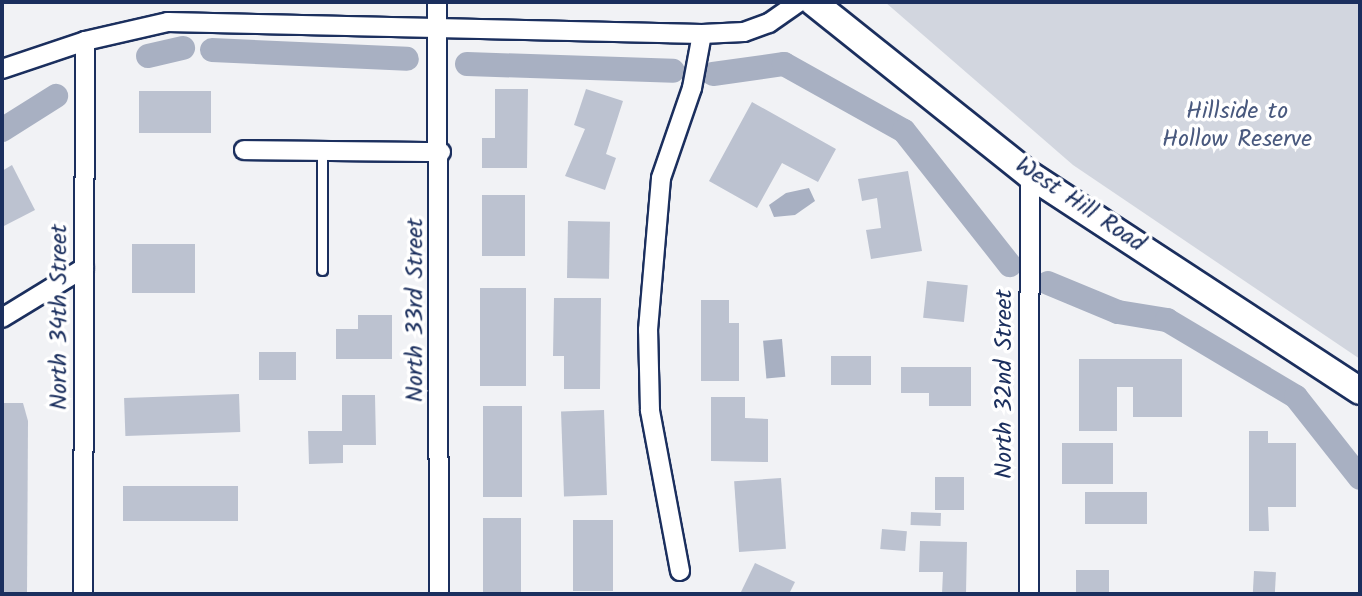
<!DOCTYPE html>
<html>
<head>
<meta charset="utf-8">
<style>
	body { margin:0 }
	#map { position:relative; width:1362px; height:596px; overflow:hidden; background:#f1f2f5; font-family:Kalam,sans-serif }
	div>[style] { position:absolute }
	.green>* { inset:0; background:#d2d6df }
	.water>* { inset:0; background:#a8b0c2; transform-origin:0 0 }
	.canal>* { height:24px; margin:-12px; padding:0 12px; transform-origin:12px; border-radius:12px; background:#a8b0c2 }
	.building>* { inset:0; background:#bcc2d0; transform-origin:0 0 }
	.roads { filter:drop-shadow(2px 0 #1b2f5e) drop-shadow(-2px 0 #1b2f5e) drop-shadow(0 2px #1b2f5e) drop-shadow(0 -2px #1b2f5e) }
	.lane>* { height:9px; margin:-4.5px; padding:0 4.5px; transform-origin:4.5px; border-radius:4.5px; background:#fff }
	.street>* { height:18px; margin:-9px; padding:0 9px; transform-origin:9px; border-radius:9px; background:#fff }
	.secondary>* { height:26px; margin:-13px; padding:0 13px; transform-origin:13px; border-radius:13px; background:#fff }
	span { translate:-50% -50%; white-space:nowrap; text-align:center; line-height:1.15; -webkit-text-stroke:7px #fff; paint-order:stroke }
	.park-label { font-size:24px; color:#49597e }
	.street-label { font-size:24px; color:#1b2f5e }
	.frame { position:absolute; inset:0; border:4px solid #1b2f5e; pointer-events:none }
</style>
</head>
<body>
<div id="map">
	<div class="green">
		<i style="clip-path:polygon(885px 2px,1360px 2px,1360px 359px,1073px 165px)"></i>
	</div>
	<div class="water">
		<i style="clip-path:polygon(809px 188px,815px 201px,795px 215px,774px 217px,769px 205px,786px 193px)"></i>
		<i style="left:782px;top:339px;width:38px;height:19px;rotate:85deg"></i>
	</div>
	<div class="canal">
		<i style="left:212px;top:50px;width:195px;rotate:2.6deg"></i>
		<i style="left:148px;top:56px;width:36px;rotate:-13deg"></i>
		<i style="left:467px;top:64px;width:206px;rotate:1.9deg"></i>
		<i style="left:713px;top:74px;width:72px;rotate:-8deg"></i>
		<i style="left:784px;top:64px;width:137px;rotate:29.2deg"></i>
		<i style="left:904px;top:131px;width:171px;rotate:51.7deg"></i>
		<i style="left:2px;top:130px;width:64px;rotate:-32.2deg"></i>
		<i style="left:1048px;top:283px;width:76px;rotate:22.5deg"></i>
		<i style="left:1118px;top:312px;width:50px;rotate:9.3deg"></i>
		<i style="left:1167px;top:320px;width:150px;rotate:30.8deg"></i>
		<i style="left:1296px;top:397px;width:103px;rotate:51.7deg"></i>
	</div>
	<div class="building">
		<i style="clip-path:polygon(495px 89px,528px 89px,527px 168px,482px 168px,482px 138px,495px 138px)"></i>
		<i style="clip-path:polygon(586px 89px,623px 101px,606px 154px,616px 158px,605px 190px,565px 176px,585px 129px,574px 125px)"></i>
		<i style="left:139px;top:91px;width:72px;height:42px"></i>
		<i style="clip-path:polygon(752px 102px,836px 149px,818px 182px,782px 163px,757px 208px,709px 181px)"></i>
		<i style="clip-path:polygon(12px 165px,35px 210px,2px 227px,2px 171px)"></i>
		<i style="clip-path:polygon(908px 171px,922px 251px,871px 259px,866px 230px,881px 228px,877px 198px,862px 201px,858px 179px)"></i>
		<i style="left:482px;top:195px;width:43px;height:61px"></i>
		<i style="left:568px;top:221px;width:42px;height:57px;rotate:1deg"></i>
		<i style="left:132px;top:244px;width:63px;height:49px"></i>
		<i style="left:927px;top:281px;width:41px;height:37px;rotate:6deg"></i>
		<i style="left:480px;top:288px;width:46px;height:98px"></i>
		<i style="clip-path:polygon(554px 298px,601px 298px,600px 389px,564px 389px,564px 356px,553px 356px)"></i>
		<i style="clip-path:polygon(701px 300px,729px 300px,729px 323px,739px 323px,739px 381px,701px 381px)"></i>
		<i style="clip-path:polygon(358px 315px,392px 315px,392px 359px,336px 359px,336px 329px,358px 329px)"></i>
		<i style="left:259px;top:352px;width:37px;height:28px"></i>
		<i style="left:831px;top:356px;width:40px;height:29px"></i>
		<i style="clip-path:polygon(1079px 359px,1182px 359px,1182px 417px,1133px 417px,1133px 387px,1117px 387px,1117px 431px,1079px 431px)"></i>
		<i style="clip-path:polygon(901px 367px,971px 367px,971px 406px,929px 406px,929px 393px,901px 393px)"></i>
		<i style="left:239px;top:394px;width:38px;height:115px;rotate:88deg"></i>
		<i style="clip-path:polygon(342px 395px,375px 395px,376px 445px,343px 445px,343px 463px,309px 464px,308px 431px,342px 431px)"></i>
		<i style="clip-path:polygon(711px 397px,745px 397px,745px 418px,768px 419px,768px 462px,711px 461px)"></i>
		<i style="clip-path:polygon(2px 403px,23px 403px,28px 421px,27px 594px,2px 594px)"></i>
		<i style="left:483px;top:406px;width:39px;height:91px"></i>
		<i style="left:604px;top:410px;width:85px;height:43px;rotate:88deg"></i>
		<i style="clip-path:polygon(1249px 431px,1268px 431px,1268px 443px,1296px 443px,1296px 507px,1268px 507px,1269px 531px,1249px 531px)"></i>
		<i style="left:1062px;top:443px;width:51px;height:41px"></i>
		<i style="left:935px;top:477px;width:29px;height:33px"></i>
		<i style="left:781px;top:478px;width:71px;height:47px;rotate:86deg"></i>
		<i style="left:123px;top:486px;width:115px;height:35px"></i>
		<i style="left:1085px;top:492px;width:62px;height:32px"></i>
		<i style="left:911px;top:512px;width:30px;height:13px;rotate:2deg"></i>
		<i style="left:483px;top:518px;width:38px;height:76px"></i>
		<i style="left:573px;top:520px;width:40px;height:71px"></i>
		<i style="left:882px;top:529px;width:25px;height:20px;rotate:5deg"></i>
		<i style="clip-path:polygon(920px 541px,967px 542px,966px 594px,942px 594px,943px 572px,919px 572px)"></i>
		<i style="clip-path:polygon(755px 563px,795px 582px,789px 594px,740px 594px)"></i>
		<i style="left:1076px;top:570px;width:33px;height:24px"></i>
		<i style="left:1254px;top:571px;width:22px;height:23px;rotate:3deg"></i>
	</div>
	<div class="roads">
		<div class="lane">
			<i style="left:322px;top:151px;width:119px;rotate:90deg"></i>
		</div>
		<div class="street">
			<i style="left:437px;top:2px;width:592px;rotate:89.81deg"></i>
			<i style="left:2px;top:69px;width:88px;rotate:-18.6deg"></i>
			<i style="left:85px;top:41px;width:85px;rotate:-12.9deg"></i>
			<i style="left:168px;top:22px;width:534px;rotate:1.29deg"></i>
			<i style="left:702px;top:34px;width:42px;rotate:-2.7deg"></i>
			<i style="left:744px;top:32px;width:27px;rotate:-20deg"></i>
			<i style="left:769px;top:23px;width:37px;rotate:-35deg"></i>
			<i style="left:244px;top:150px;width:197px;rotate:0.6deg"></i>
			<i style="left:2px;top:318px;width:96px;rotate:-31.4deg"></i>
			<i style="left:680px;top:571px;width:164px;rotate:-100.6deg"></i>
			<i style="left:650px;top:410px;width:80px;rotate:-91.4deg"></i>
			<i style="left:648px;top:330px;width:153px;rotate:-85.1deg"></i>
			<i style="left:661px;top:178px;width:95px;rotate:-71deg"></i>
			<i style="left:692px;top:88px;width:55px;rotate:-79.5deg"></i>
			<i style="left:83px;top:594px;width:553px;rotate:-89.79deg"></i>
			<i style="left:1029px;top:594px;width:419px;rotate:-89.9deg"></i>
		</div>
		<div class="secondary">
			<i style="left:813px;top:2px;width:278px;rotate:38.6deg"></i>
			<i style="left:1030px;top:175px;width:394px;rotate:33.2deg"></i>
		</div>
	</div>
	<div class="park-label">
		<span style="left:1237px;top:126px">Hillside to<br>Hollow Reserve</span>
	</div>
	<div class="street-label">
		<span style="left:1080px;top:205px;rotate:34deg">West Hill Road</span>
		<span style="left:416px;top:310px;rotate:-90deg">North 33rd Street</span>
		<span style="left:60px;top:317px;rotate:-90deg">North 34th Street</span>
		<span style="left:1005px;top:384px;rotate:-90deg">North 32nd Street</span>
	</div>
	<div class="frame"></div>
</div>
</body>
</html>
